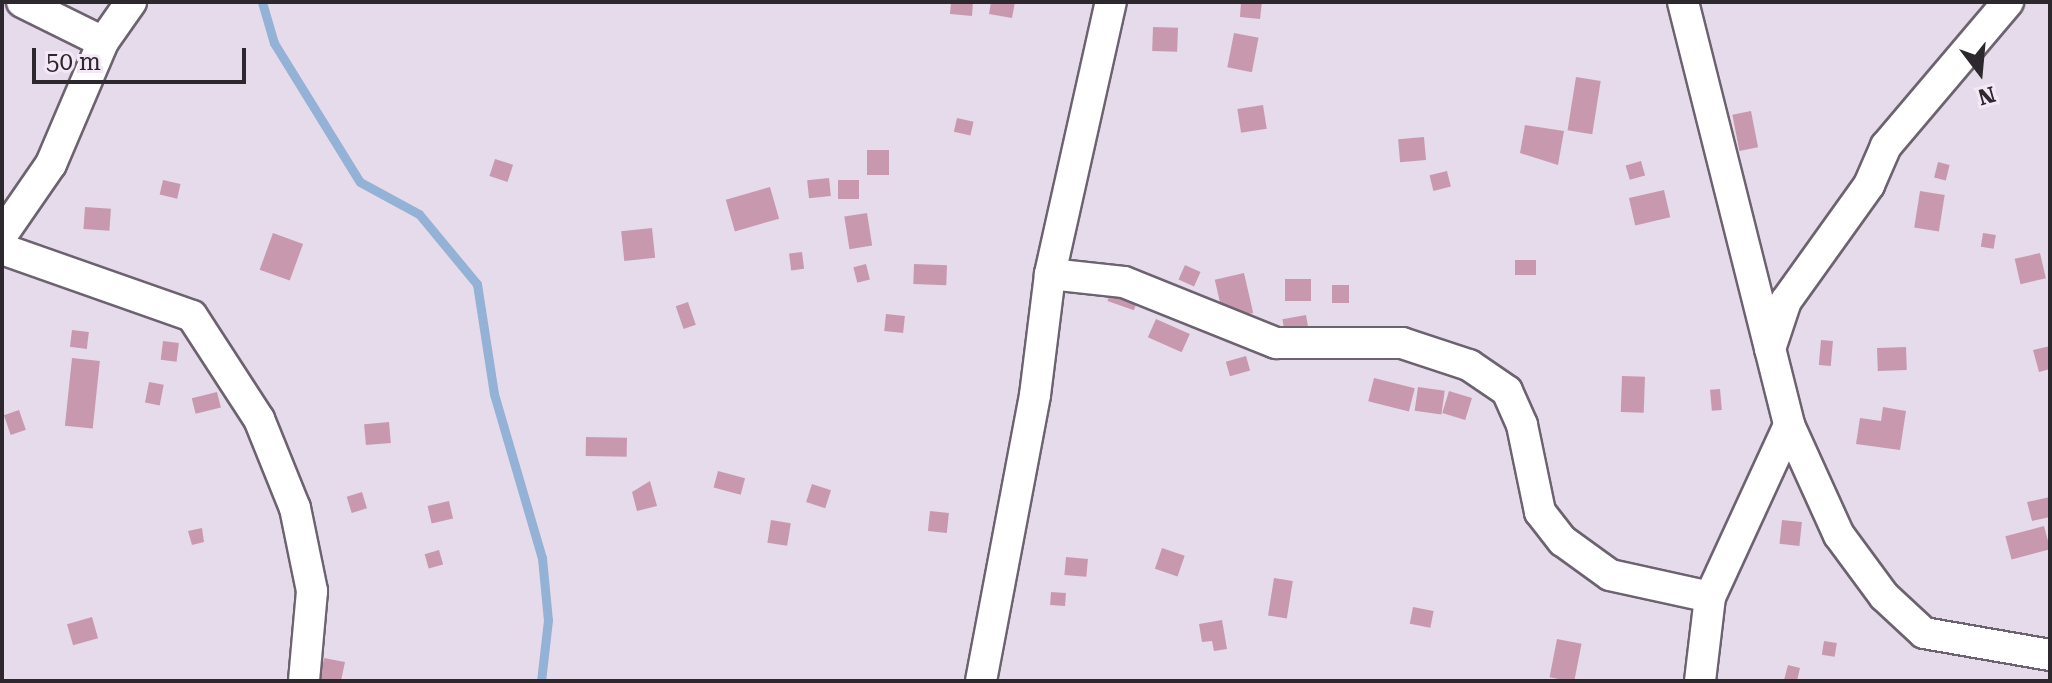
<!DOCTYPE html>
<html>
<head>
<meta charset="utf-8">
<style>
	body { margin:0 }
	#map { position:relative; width:2052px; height:683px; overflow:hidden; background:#e6dbea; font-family:"Roboto Serif",serif }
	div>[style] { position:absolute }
	.stream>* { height:9px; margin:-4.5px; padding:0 4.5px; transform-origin:4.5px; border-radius:4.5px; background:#94b1d6 }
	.building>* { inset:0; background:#c899ae; transform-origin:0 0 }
	.roads { filter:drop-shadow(2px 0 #6d6370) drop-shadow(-2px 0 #6d6370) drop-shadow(0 2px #6d6370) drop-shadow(0 -2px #6d6370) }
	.minor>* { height:30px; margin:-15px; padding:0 15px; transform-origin:15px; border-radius:15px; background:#fff }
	span { translate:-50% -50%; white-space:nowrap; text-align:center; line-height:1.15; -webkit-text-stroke:8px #f4e8f7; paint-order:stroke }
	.frame { position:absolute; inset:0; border:4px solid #2d282e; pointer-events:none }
	.north { position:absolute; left:1940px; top:32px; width:80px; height:80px; -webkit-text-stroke:6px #f4e8f7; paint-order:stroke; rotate:164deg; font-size:22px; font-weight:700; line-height:32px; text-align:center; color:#2d282e }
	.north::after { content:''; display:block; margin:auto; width:28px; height:36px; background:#2d282e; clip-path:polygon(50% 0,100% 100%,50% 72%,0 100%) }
	.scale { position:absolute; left:32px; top:48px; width:214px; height:36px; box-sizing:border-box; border:4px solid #2d282e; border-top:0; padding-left:10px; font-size:24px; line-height:28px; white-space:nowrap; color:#2d282e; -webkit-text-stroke:6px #f4e8f7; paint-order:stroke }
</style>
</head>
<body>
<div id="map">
	<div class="stream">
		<i style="left:262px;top:2px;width:43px;rotate:73.7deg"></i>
		<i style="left:274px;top:43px;width:163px;rotate:58.3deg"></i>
		<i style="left:360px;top:182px;width:67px;rotate:28.5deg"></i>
		<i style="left:419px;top:214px;width:91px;rotate:50.4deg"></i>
		<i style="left:477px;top:284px;width:111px;rotate:81.2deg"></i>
		<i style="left:494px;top:394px;width:171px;rotate:73.7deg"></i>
		<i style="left:542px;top:558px;width:62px;rotate:84.5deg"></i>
		<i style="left:548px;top:620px;width:61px;rotate:96.5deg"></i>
	</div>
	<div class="building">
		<i style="clip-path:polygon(951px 2px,973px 2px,972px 16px,950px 14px)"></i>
		<i style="clip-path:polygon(991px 2px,1015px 2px,1012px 18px,989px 14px)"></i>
		<i style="clip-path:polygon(1241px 2px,1262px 2px,1260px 19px,1240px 17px)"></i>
		<i style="left:1153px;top:27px;width:25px;height:24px;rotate:2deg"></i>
		<i style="left:1234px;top:33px;width:25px;height:35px;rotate:11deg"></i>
		<i style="left:1576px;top:77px;width:25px;height:54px;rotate:9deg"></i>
		<i style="left:1263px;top:105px;width:24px;height:26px;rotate:81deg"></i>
		<i style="left:1751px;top:111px;width:37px;height:19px;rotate:79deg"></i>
		<i style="left:957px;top:118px;width:17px;height:14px;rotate:13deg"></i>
		<i style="clip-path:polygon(1525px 125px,1564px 131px,1558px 165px,1520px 153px)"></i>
		<i style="left:1424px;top:137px;width:23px;height:26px;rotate:85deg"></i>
		<i style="left:867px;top:150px;width:22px;height:25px"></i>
		<i style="left:495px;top:159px;width:19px;height:18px;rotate:18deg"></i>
		<i style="left:1641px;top:161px;width:15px;height:16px;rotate:74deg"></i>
		<i style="left:1938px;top:162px;width:12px;height:16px;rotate:14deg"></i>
		<i style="left:1447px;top:171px;width:16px;height:18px;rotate:76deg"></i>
		<i style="left:829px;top:178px;width:18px;height:22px;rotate:84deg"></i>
		<i style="left:163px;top:180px;width:18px;height:15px;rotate:13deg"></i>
		<i style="left:838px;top:180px;width:21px;height:19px"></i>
		<i style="left:770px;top:187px;width:33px;height:46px;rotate:74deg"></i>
		<i style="left:1664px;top:190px;width:28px;height:36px;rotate:77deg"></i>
		<i style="left:1920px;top:191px;width:25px;height:37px;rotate:9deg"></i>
		<i style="left:85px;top:207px;width:26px;height:22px;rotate:4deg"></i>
		<i style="left:867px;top:213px;width:33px;height:23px;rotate:81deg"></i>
		<i style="left:652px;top:228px;width:30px;height:31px;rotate:84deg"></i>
		<i style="left:273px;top:233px;width:32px;height:39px;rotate:20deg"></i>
		<i style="left:1983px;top:233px;width:13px;height:14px;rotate:9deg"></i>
		<i style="left:802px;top:252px;width:17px;height:13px;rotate:83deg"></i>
		<i style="left:2040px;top:253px;width:26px;height:26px;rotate:77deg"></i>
		<i style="left:1515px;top:260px;width:21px;height:15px"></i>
		<i style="left:866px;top:264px;width:16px;height:13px;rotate:76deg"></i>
		<i style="left:914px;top:264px;width:33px;height:20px;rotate:2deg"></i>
		<i style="left:1185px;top:265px;width:17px;height:16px;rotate:24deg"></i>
		<i style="left:1244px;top:273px;width:41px;height:30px;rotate:77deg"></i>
		<i style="left:1285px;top:279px;width:26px;height:22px"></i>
		<i style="left:1113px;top:285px;width:28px;height:17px;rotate:19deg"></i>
		<i style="left:1332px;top:285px;width:17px;height:18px"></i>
		<i style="left:688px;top:302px;width:24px;height:13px;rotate:71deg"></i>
		<i style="left:886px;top:314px;width:19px;height:17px;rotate:6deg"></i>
		<i style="left:1306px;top:315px;width:22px;height:24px;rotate:80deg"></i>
		<i style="left:1156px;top:319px;width:37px;height:20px;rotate:24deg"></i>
		<i style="left:72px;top:330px;width:17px;height:17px;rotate:7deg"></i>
		<i style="left:1821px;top:340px;width:12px;height:25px;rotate:5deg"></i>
		<i style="left:163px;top:341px;width:16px;height:19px;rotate:7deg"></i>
		<i style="clip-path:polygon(2050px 346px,2050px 369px,2039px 372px,2033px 350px)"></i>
		<i style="left:1906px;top:347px;width:23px;height:29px;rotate:88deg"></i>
		<i style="left:1246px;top:356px;width:15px;height:21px;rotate:74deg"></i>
		<i style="left:72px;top:358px;width:28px;height:68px;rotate:6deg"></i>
		<i style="left:1622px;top:376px;width:23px;height:36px;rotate:2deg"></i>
		<i style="left:1374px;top:378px;width:42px;height:24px;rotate:14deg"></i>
		<i style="left:149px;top:382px;width:15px;height:21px;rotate:11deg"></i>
		<i style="left:1418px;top:387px;width:27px;height:24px;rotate:8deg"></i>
		<i style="left:1720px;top:389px;width:21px;height:10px;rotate:85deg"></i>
		<i style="left:1449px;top:391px;width:24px;height:23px;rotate:17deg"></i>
		<i style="left:217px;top:392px;width:16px;height:26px;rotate:76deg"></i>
		<i style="clip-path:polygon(1883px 407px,1906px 411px,1900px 450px,1856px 444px,1860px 418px,1881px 421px)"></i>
		<i style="left:19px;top:410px;width:21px;height:16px;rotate:71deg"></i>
		<i style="left:389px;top:422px;width:21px;height:25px;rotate:85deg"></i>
		<i style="left:586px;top:437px;width:41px;height:19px;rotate:1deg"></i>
		<i style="left:718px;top:471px;width:28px;height:17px;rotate:15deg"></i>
		<i style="clip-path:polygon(650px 481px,657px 506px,637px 511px,632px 492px)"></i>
		<i style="left:812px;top:484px;width:20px;height:19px;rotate:18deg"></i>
		<i style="left:362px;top:492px;width:17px;height:16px;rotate:73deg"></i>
		<i style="clip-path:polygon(2050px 497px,2050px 517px,2032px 521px,2027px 502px)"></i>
		<i style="left:449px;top:501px;width:18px;height:22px;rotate:77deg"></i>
		<i style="left:930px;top:511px;width:19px;height:20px;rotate:6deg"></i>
		<i style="left:771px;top:520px;width:20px;height:23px;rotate:9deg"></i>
		<i style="left:1782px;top:520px;width:20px;height:24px;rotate:6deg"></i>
		<i style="left:2044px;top:526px;width:24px;height:40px;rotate:75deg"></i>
		<i style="clip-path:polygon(202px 528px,204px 542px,192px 545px,188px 531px)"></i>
		<i style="left:1162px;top:548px;width:24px;height:22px;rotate:19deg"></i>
		<i style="left:439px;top:550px;width:15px;height:15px;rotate:74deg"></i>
		<i style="left:1066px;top:557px;width:22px;height:18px;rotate:5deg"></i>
		<i style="left:1274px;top:578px;width:19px;height:38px;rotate:9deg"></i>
		<i style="left:1051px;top:592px;width:15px;height:13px;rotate:4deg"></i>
		<i style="left:1413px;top:607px;width:21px;height:17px;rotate:11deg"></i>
		<i style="left:92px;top:617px;width:22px;height:26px;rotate:74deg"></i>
		<i style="clip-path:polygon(1222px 620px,1227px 649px,1214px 651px,1212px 641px,1202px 642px,1199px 624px)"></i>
		<i style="left:1557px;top:639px;width:25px;height:39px;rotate:11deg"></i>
		<i style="left:1824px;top:641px;width:13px;height:14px;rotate:9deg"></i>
		<i style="clip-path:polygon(324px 658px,345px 662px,341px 681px,319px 679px)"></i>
		<i style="clip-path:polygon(1788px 665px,1800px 668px,1797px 681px,1784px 680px)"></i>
	</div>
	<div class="roads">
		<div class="minor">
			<i style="left:22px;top:2px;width:90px;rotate:26.3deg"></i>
			<i style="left:1683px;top:2px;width:436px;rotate:75.9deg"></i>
			<i style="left:1789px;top:425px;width:121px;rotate:65.6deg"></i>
			<i style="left:1839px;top:535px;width:76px;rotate:53.6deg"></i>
			<i style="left:1884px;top:596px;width:54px;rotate:42.8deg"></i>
			<i style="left:1924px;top:633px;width:128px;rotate:9.9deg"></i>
			<i style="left:2px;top:235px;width:86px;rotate:-55.4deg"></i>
			<i style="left:51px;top:164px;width:133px;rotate:-66.9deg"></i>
			<i style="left:103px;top:42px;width:49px;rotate:-55deg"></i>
			<i style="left:2px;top:249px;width:201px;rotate:19.4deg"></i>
			<i style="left:192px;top:316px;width:123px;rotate:57deg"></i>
			<i style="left:259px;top:419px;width:96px;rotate:68deg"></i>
			<i style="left:295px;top:508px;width:85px;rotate:78.4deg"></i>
			<i style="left:312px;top:591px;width:90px;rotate:95.1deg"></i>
			<i style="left:1050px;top:274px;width:74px;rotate:6.2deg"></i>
			<i style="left:1124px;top:282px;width:164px;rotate:21.9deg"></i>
			<i style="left:1276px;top:343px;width:126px"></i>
			<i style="left:1402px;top:343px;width:71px;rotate:18.2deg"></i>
			<i style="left:1469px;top:365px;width:46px;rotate:34.4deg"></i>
			<i style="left:1507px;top:391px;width:37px;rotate:66deg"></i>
			<i style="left:1522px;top:425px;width:89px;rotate:78.3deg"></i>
			<i style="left:1540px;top:512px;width:37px;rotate:52deg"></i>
			<i style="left:1563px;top:541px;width:58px;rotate:35.9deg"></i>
			<i style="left:1610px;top:575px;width:102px;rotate:12.4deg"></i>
			<i style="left:1770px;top:349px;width:51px;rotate:-71.6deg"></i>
			<i style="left:1786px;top:301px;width:143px;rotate:-54.4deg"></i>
			<i style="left:1869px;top:185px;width:43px;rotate:-66.4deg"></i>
			<i style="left:1886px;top:146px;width:189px;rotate:-49.7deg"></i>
			<i style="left:981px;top:681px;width:291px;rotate:-79.3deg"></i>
			<i style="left:1035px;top:395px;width:122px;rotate:-82.9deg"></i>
			<i style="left:1050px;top:274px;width:279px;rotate:-77.4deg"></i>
			<i style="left:1700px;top:681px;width:85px;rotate:-83.2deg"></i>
			<i style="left:1710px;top:597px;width:189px;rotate:-65.3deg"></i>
		</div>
	</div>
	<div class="frame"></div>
	<div class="north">N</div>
	<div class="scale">50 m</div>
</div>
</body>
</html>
